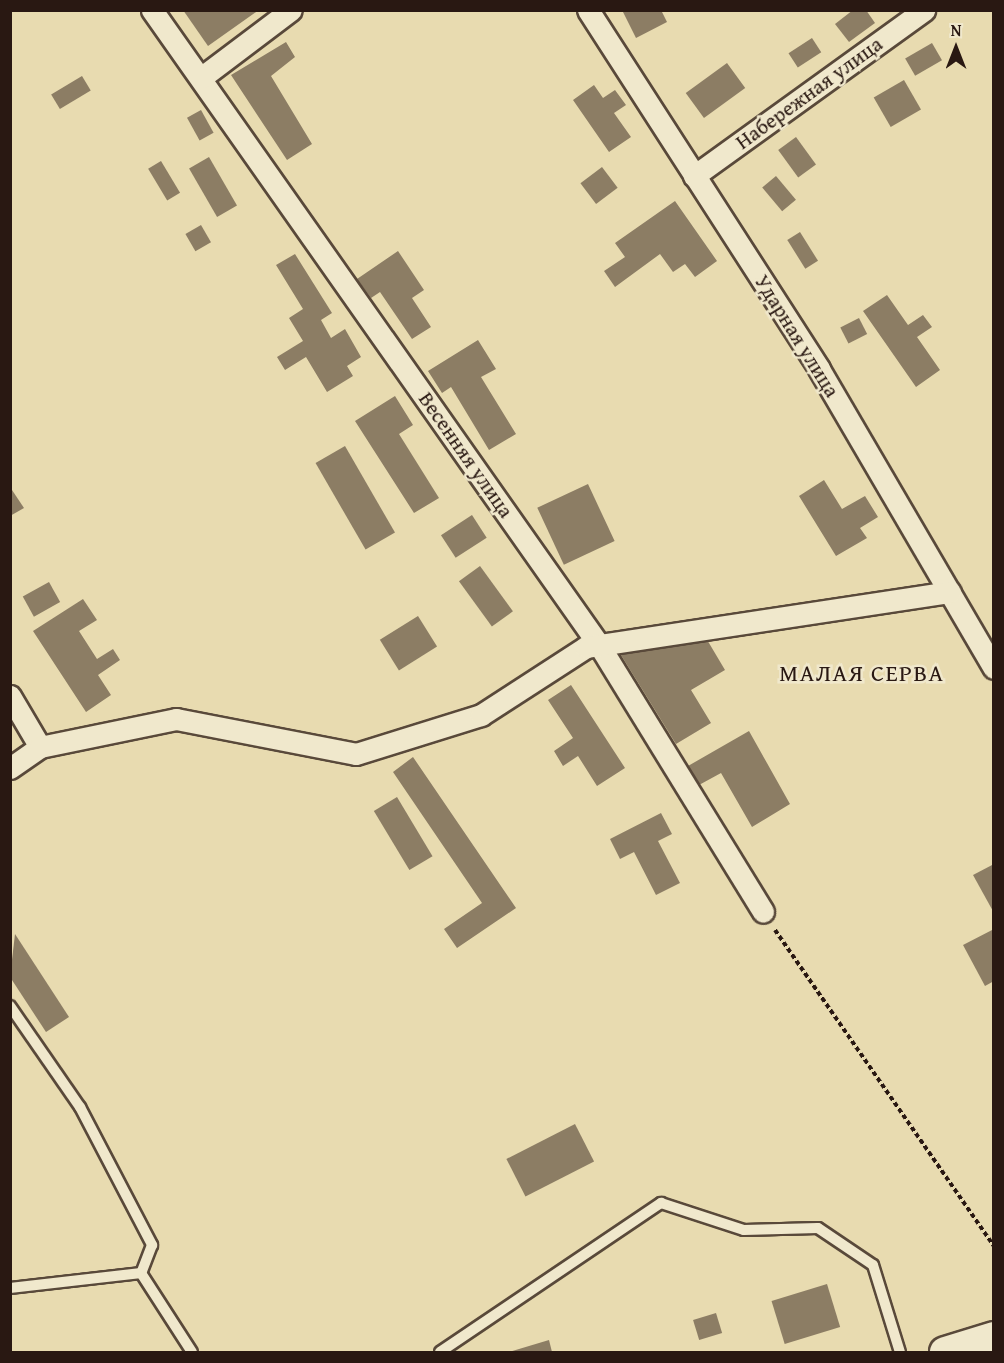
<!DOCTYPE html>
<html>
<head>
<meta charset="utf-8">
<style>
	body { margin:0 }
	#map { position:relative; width:1004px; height:1363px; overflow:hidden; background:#e8dbb0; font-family:"Gentium Book Plus",serif }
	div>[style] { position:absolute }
	.building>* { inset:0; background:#8c7d64; transform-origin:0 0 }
	.path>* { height:4px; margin-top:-2px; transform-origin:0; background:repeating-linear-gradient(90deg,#291812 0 4.5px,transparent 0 7.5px) }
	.roads { filter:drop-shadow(2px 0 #59493a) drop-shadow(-2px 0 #59493a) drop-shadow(0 2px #59493a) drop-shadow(0 -2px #59493a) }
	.lane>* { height:10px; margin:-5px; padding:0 5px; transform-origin:5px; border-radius:5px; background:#f0e8cc }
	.street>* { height:21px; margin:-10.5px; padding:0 10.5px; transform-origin:10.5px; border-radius:10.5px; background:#f0e8cc }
	.secondary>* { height:30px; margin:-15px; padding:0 15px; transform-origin:15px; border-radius:15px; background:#f0e8cc }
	span { translate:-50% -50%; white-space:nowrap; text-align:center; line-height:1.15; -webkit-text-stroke:5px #f0e8cc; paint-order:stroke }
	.street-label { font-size:21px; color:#291812 }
	.quarter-label { font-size:24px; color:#291812; letter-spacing:1.5px }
	.frame { position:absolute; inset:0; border:12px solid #291812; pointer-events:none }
	.north { position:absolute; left:926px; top:18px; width:60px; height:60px; -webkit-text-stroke:4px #f0e8cc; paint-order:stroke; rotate:0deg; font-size:16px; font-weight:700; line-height:24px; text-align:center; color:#291812 }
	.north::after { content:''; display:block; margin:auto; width:21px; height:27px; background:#291812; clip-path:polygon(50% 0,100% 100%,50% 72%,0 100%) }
</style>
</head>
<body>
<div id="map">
	<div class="building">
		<i style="clip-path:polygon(183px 10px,259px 10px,208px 46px)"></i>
		<i style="clip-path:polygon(622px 10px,661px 10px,667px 22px,636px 38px)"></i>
		<i style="clip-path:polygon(853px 10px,866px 10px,875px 23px,849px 42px,835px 24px)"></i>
		<i style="left:812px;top:38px;width:17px;height:28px;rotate:57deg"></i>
		<i style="clip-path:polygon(286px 42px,295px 57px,271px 76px,312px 144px,287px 160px,231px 75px)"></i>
		<i style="left:932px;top:43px;width:20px;height:31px;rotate:60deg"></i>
		<i style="left:727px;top:63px;width:31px;height:51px;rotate:54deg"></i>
		<i style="left:82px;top:76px;width:17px;height:36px;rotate:59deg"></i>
		<i style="left:904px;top:80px;width:34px;height:35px;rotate:60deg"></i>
		<i style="clip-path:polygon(594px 85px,603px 98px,615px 90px,626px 105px,614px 113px,631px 137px,609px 152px,573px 100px)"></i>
		<i style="left:201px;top:110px;width:26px;height:16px;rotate:61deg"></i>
		<i style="left:796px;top:137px;width:34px;height:22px;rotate:54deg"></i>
		<i style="left:209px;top:157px;width:56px;height:23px;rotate:60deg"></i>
		<i style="left:161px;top:161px;width:37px;height:15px;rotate:59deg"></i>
		<i style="left:602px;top:167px;width:26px;height:27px;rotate:53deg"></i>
		<i style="left:776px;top:176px;width:31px;height:18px;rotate:50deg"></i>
		<i style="clip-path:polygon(675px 201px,717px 261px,695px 277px,685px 264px,673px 272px,660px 254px,615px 287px,604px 271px,625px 257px,615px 243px)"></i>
		<i style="left:201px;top:225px;width:20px;height:18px;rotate:60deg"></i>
		<i style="left:800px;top:232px;width:34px;height:15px;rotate:58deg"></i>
		<i style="clip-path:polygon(398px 251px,424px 290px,412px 298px,431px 327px,412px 339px,380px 292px,371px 298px,357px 279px)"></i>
		<i style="clip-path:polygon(295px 254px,332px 313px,321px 320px,331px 338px,345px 329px,361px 357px,347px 366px,353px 376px,327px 392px,306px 357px,285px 370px,277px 357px,303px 341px,289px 318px,303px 309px,276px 265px)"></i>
		<i style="clip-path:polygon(887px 295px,908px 325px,923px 315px,932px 327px,917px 337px,940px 370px,916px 387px,863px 311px)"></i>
		<i style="left:859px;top:318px;width:18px;height:21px;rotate:63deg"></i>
		<i style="clip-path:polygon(478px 340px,496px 369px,481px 377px,516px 434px,489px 450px,451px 387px,442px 393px,428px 371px)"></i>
		<i style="clip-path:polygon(395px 396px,413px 425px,399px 434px,439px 498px,414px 513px,355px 421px)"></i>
		<i style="left:345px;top:446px;width:100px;height:34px;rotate:60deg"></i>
		<i style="clip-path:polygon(824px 480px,842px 509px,865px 496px,878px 517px,860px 528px,867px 538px,836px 556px,799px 496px)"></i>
		<i style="left:588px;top:484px;width:63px;height:56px;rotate:65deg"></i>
		<i style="clip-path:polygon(10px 487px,24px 508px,10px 516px)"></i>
		<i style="left:472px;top:515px;width:27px;height:37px;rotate:57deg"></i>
		<i style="left:480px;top:566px;width:56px;height:26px;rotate:54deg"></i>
		<i style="left:49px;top:582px;width:23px;height:30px;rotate:61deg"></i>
		<i style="clip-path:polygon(83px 599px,97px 620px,79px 631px,97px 659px,113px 649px,120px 660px,98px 675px,111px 695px,86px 712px,33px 631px)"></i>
		<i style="left:418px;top:616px;width:36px;height:45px;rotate:58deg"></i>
		<i style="clip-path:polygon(706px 638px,725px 670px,691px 690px,711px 723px,676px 744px,621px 655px)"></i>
		<i style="clip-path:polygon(571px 685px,625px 768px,597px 786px,578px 756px,563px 766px,554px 751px,573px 738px,548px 700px)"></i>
		<i style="clip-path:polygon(749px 731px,790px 804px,752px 827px,721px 773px,699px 785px,688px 766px)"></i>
		<i style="clip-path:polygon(413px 757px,516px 908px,457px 948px,444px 929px,482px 903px,393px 772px)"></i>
		<i style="left:397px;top:797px;width:69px;height:27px;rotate:59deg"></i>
		<i style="clip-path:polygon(661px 813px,672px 834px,658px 841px,680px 883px,656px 895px,634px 852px,620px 859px,610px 839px)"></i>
		<i style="clip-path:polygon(994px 864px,994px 913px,973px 875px)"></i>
		<i style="clip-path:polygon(994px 929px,994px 981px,985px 986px,963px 945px)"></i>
		<i style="clip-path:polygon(15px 934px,69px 1017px,46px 1032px,10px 977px)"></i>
		<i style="left:575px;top:1124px;width:42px;height:77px;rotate:63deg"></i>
		<i style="left:827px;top:1284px;width:45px;height:58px;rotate:73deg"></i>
		<i style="left:716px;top:1313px;width:21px;height:24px;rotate:73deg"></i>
		<i style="clip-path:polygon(549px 1340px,552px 1352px,509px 1352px)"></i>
	</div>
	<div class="path">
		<i style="left:775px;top:930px;width:384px;rotate:55.3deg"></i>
	</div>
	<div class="roads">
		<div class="lane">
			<i style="left:10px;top:1006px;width:123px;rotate:55.3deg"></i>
			<i style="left:80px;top:1107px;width:156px;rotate:62.4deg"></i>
			<i style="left:152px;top:1245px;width:30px;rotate:111deg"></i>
			<i style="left:10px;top:1288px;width:132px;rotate:-6.5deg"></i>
			<i style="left:141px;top:1273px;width:94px;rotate:57.2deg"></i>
			<i style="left:440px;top:1352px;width:267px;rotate:-34deg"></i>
			<i style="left:661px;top:1203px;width:87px;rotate:18deg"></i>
			<i style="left:744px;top:1230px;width:74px;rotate:-1.5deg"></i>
			<i style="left:818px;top:1228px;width:66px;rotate:33.9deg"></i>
			<i style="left:873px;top:1265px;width:91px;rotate:72.8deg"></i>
		</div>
		<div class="street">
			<i style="left:152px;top:10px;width:777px;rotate:54.86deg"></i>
			<i style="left:599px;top:645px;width:313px;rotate:58.4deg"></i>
			<i style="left:588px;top:10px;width:427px;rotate:57.2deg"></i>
			<i style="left:819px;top:369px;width:346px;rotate:59.7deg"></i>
			<i style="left:202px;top:77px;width:111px;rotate:-37deg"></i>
			<i style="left:694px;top:176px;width:284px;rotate:-35.8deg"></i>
			<i style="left:10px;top:696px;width:59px;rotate:59.5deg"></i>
			<i style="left:10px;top:768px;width:37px;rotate:-35deg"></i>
			<i style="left:40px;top:747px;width:139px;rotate:-11.6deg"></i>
			<i style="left:176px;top:719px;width:183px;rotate:11deg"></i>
			<i style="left:356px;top:754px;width:131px;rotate:-17.3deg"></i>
			<i style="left:481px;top:715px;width:125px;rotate:-32.9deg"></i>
			<i style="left:586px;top:647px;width:368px;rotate:-8.6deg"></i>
		</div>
		<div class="secondary">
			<i style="left:945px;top:1352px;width:51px;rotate:-17deg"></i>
		</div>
	</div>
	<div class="street-label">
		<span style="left:809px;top:93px;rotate:-36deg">Набережная улица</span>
		<span style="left:797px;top:336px;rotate:58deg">Ударная улица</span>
		<span style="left:466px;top:455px;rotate:55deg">Весенняя улица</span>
	</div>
	<div class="quarter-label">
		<span style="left:862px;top:673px">МАЛАЯ СЕРВА</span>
	</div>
	<div class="frame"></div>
	<div class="north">N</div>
</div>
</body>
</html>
